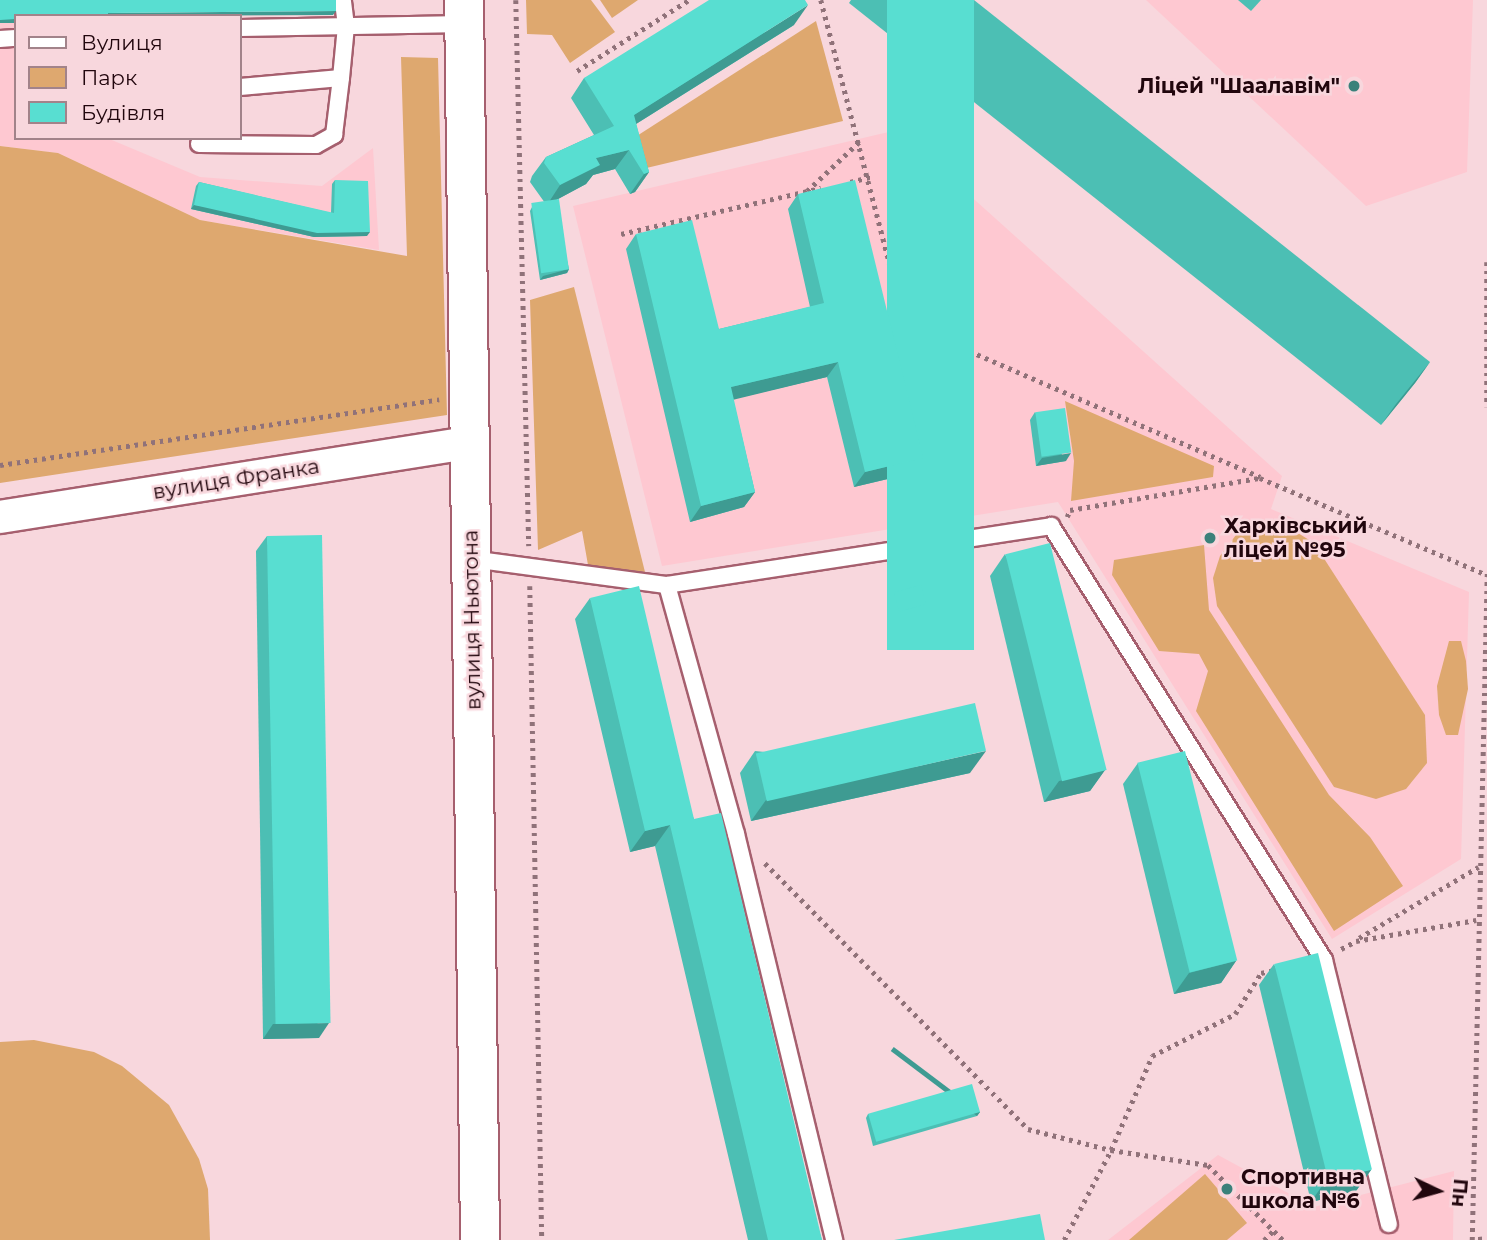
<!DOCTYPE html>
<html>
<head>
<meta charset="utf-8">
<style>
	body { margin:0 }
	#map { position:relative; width:1487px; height:1240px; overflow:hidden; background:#f8d7dd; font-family:Montserrat,sans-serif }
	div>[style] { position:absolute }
	.built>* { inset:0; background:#fec8d1 }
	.green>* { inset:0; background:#dea86f }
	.path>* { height:4.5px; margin-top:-2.25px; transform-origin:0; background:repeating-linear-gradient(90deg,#907279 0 3.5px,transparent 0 8.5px) }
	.roads { filter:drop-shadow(2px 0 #a65f6e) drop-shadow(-2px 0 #a65f6e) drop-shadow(0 2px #a65f6e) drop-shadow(0 -2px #a65f6e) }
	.service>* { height:16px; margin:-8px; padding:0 8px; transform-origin:8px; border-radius:8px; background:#fff }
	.minor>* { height:32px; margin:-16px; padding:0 16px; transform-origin:16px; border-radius:16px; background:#fff }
	.tertiary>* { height:38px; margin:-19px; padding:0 19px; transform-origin:19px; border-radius:19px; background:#fff }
	.wall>* { inset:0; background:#4cbfb4 }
	.shaded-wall>* { inset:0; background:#3e9b92; transform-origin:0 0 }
	.building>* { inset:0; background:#58ded1; transform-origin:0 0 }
	.dots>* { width:19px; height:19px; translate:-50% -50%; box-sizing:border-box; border:4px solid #f8d7dd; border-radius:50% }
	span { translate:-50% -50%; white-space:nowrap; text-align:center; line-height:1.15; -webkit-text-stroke:5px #f8d7dd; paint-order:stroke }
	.poi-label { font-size:21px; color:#21060d; font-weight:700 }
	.right { translate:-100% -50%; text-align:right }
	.left { translate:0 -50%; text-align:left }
	.street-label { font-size:21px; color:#21060d }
	.legend { position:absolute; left:14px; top:14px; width:228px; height:126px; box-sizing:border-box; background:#f8d7dd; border:2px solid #a2838a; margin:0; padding:9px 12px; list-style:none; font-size:21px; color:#21060d }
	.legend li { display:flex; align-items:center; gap:14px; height:35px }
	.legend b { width:35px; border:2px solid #a2838a }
	.north { position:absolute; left:1403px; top:1156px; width:70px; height:70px; -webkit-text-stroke:5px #f8d7dd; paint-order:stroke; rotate:95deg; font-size:19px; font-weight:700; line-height:28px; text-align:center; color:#21060d }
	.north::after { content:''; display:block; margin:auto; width:24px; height:32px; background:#21060d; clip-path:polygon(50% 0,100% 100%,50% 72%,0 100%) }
</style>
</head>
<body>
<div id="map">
	<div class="built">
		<i style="clip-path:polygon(0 0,16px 16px,16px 138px,107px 138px,200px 177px,322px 186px,373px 148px,379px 250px,200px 220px,58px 153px,0 146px)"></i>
		<i style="clip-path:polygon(1146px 0,1473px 0,1467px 172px,1366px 206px)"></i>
		<i style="clip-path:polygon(897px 130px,1282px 476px,1271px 509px,1469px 592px,1461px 859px,1332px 939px,1058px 502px,662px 566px,573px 206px)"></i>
		<i style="clip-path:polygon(1218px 1155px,1314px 1207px,1454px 1171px,1453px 1240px,1108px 1240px)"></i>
	</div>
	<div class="green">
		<i style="clip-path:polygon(526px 0,591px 0,615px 32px,570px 63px,552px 35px,527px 34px)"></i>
		<i style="clip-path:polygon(600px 0,638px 0,612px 18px)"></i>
		<i style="clip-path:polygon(816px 21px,843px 121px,638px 170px,629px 141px)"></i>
		<i style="clip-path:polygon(401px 57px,438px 58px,447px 415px,0 483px,0 146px,58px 153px,200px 220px,407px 256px)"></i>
		<i style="clip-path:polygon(574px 287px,645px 572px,588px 565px,582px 531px,538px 550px,530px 300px)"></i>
		<i style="clip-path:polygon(1065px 401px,1214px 466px,1213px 477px,1071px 501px,1074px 461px)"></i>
		<i style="clip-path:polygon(1270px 524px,1293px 530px,1314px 543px,1425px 715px,1427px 763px,1406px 789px,1376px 799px,1334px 787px,1217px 606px,1213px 578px,1220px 556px,1239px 531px)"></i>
		<i style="clip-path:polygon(1204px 545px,1209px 610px,1329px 795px,1370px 837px,1403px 886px,1334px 931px,1196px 711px,1208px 671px,1199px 654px,1159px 651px,1112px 575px,1114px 560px)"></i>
		<i style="clip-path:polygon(1449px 641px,1461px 641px,1466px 661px,1468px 689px,1458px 735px,1446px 735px,1439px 715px,1437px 686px)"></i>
		<i style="clip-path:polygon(34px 1040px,94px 1052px,122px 1066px,169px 1105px,199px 1159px,208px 1189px,210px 1240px,0 1240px,0 1042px)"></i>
		<i style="clip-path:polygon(1205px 1174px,1247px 1223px,1227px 1240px,1129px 1240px)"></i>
	</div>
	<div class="path">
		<i style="left:516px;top:0;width:546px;rotate:88.64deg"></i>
		<i style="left:821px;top:0;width:405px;rotate:75.4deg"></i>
		<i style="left:577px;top:71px;width:133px;rotate:-32.4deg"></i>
		<i style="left:850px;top:182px;width:21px;rotate:-14deg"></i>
		<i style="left:807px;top:191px;width:73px;rotate:-43.3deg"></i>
		<i style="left:621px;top:234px;width:205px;rotate:-13deg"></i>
		<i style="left:1487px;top:262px;width:145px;rotate:90deg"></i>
		<i style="left:888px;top:329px;width:20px;rotate:-15deg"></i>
		<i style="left:907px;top:324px;width:385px;rotate:23.4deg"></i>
		<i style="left:0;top:465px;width:444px;rotate:-8.5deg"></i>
		<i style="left:1067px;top:517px;width:8px;rotate:-67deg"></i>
		<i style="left:1070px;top:510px;width:193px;rotate:-9.6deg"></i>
		<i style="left:1260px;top:478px;width:247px;rotate:23.1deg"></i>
		<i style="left:530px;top:586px;width:654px;rotate:88.95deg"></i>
		<i style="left:765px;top:863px;width:374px;rotate:45.3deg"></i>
		<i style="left:1028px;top:1129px;width:86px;rotate:14.2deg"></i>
		<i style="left:1111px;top:1150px;width:98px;rotate:8.8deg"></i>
		<i style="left:1208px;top:1165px;width:106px;rotate:45deg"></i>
		<i style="left:1359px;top:938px;width:139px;rotate:-30.8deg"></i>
		<i style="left:1341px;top:949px;width:17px;rotate:-28deg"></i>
		<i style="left:1356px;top:941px;width:122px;rotate:-9.9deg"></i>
		<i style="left:1064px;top:1240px;width:102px;rotate:-62.4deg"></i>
		<i style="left:1111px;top:1150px;width:103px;rotate:-66.4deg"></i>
		<i style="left:1152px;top:1056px;width:93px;rotate:-26.8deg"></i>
		<i style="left:1235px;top:1014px;width:49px;rotate:-57.6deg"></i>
		<i style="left:1261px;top:973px;width:13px;rotate:-13deg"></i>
		<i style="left:1264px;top:1240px;width:13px;rotate:-45deg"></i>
		<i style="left:1470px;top:1240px;width:17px;rotate:-7deg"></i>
		<i style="left:1472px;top:1240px;width:668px;rotate:-88.71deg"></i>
	</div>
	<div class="roads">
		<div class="service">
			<i style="left:240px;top:28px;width:225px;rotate:-1deg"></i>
			<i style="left:0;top:39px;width:16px;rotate:-4deg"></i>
			<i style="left:240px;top:87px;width:101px;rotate:-5.1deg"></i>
			<i style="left:341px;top:78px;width:52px;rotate:-84.5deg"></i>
			<i style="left:346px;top:26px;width:26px;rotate:-97deg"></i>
			<i style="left:199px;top:144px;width:117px;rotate:0.5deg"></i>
			<i style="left:316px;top:145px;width:21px;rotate:-29deg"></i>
			<i style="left:334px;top:135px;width:57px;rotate:-83deg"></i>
			<i style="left:928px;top:411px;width:132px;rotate:76.9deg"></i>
			<i style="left:471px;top:559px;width:198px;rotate:7.6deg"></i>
			<i style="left:667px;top:585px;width:258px;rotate:74.5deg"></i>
			<i style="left:736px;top:834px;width:418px;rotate:76.4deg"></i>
			<i style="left:667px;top:585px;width:389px;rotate:-8.7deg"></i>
			<i style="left:1051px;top:526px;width:513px;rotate:57.83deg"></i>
			<i style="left:1324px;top:960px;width:272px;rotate:76.2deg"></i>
		</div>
		<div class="minor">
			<i style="left:0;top:517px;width:478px;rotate:-9deg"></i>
		</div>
		<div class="tertiary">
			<i style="left:464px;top:0;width:1240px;rotate:89.26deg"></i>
		</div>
	</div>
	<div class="wall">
		<i style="clip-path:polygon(851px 0,974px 0,1430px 362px,1415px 383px,1381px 425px,849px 3px)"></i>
		<i style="clip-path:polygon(1238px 0,1261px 0,1251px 11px)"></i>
		<i style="clip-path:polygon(794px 25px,636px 124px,649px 172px,635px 192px,630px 194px,615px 169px,593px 175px,586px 184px,554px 201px,569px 269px,567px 273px,540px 280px,530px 211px,532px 207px,545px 203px,530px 182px,532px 176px,546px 157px,594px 135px,571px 98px,584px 78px)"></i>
		<i style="clip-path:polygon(335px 180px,367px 236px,314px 237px,191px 209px,196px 186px,199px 182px,331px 213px,332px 184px)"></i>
		<i style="clip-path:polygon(798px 194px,913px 473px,854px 487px,827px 377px,733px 399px,755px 492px,744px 507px,690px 522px,626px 249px,636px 234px,719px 329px,810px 307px,788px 209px)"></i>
		<i style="clip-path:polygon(1035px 412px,1066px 461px,1036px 466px,1030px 420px)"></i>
		<i style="clip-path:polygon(267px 536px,319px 1038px,263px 1039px,256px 551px)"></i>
		<i style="clip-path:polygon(1005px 554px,1105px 770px,1090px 791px,1044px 802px,990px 576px)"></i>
		<i style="clip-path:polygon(894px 592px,926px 604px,924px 608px,897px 616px,892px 596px)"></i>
		<i style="clip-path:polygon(590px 598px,694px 819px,822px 1240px,748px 1240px,655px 846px,630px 852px,575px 619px)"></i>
		<i style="clip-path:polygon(755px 751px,970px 773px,751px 821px,740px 773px)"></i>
		<i style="clip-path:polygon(1138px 763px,1236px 961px,1221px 983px,1174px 994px,1123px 784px)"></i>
		<i style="clip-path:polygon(1274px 964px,1371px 1170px,1356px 1191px,1311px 1202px,1259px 985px)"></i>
		<i style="clip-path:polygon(980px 1112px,977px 1116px,873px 1146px,866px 1118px,868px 1114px)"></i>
	</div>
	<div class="shaded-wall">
		<i style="clip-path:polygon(808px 5px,794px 25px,620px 134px,634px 115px)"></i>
		<i style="clip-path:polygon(336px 11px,333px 15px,106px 16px,108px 13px)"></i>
		<i style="left:16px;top:19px;width:4px;height:16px;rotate:90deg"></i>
		<i style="clip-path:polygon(629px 150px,615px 169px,593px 175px,586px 184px,547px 205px,560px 185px,596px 158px)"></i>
		<i style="clip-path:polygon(649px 172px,635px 192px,630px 194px,644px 174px)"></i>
		<i style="clip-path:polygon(194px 205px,370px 232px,367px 236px,314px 237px,191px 209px)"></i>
		<i style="clip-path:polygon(569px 269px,567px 273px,540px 280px,543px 276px)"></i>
		<i style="clip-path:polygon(838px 362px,827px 377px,720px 403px,731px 387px)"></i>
		<i style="clip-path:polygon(1430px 362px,1415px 383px,1381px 425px,1396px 404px)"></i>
		<i style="clip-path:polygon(1071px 453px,1066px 461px,1036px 466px,1042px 458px)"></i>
		<i style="clip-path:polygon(923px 458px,913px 473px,854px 487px,865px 472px)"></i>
		<i style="clip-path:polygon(755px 492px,744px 507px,690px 522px,701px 506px)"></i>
		<i style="clip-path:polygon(926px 604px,924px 608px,897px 616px,900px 612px)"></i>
		<i style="clip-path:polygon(986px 751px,970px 773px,751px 821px,766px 800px)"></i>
		<i style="clip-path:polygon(1105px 770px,1090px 791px,1044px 802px,1059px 781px)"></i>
		<i style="clip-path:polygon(670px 825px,655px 846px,630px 852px,645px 831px)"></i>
		<i style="clip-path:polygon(1236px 961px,1221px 983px,1174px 994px,1189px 973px)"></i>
		<i style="clip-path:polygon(329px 1023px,319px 1038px,263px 1039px,273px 1024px)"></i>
		<i style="left:980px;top:1112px;width:5px;height:108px;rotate:127deg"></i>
		<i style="clip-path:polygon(1371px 1170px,1356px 1191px,1311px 1202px,1326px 1180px)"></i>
	</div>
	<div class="building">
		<i style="clip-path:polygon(0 0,336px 0,336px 11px,108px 13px,108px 16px,16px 16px,16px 19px,0 20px)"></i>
		<i style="clip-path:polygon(709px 0,805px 0,808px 5px,634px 115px,649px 172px,644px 174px,629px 150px,596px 158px,600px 165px,560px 185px,544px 163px,546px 157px,614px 126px,584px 78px)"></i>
		<i style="left:887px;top:0;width:87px;height:650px"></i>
		<i style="clip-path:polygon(335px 180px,368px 181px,370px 232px,317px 233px,194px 205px,199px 182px,334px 213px)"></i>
		<i style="clip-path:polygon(855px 180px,923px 458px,865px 472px,838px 362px,731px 387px,755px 492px,701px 506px,636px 234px,692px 220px,719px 329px,824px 303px,798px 194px)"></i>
		<i style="left:559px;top:199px;width:71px;height:28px;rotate:82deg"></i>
		<i style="left:1065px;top:408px;width:45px;height:30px;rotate:82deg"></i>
		<i style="left:322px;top:535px;width:488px;height:55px;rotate:89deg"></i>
		<i style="left:1050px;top:543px;width:234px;height:46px;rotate:76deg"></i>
		<i style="left:921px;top:585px;width:20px;height:28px;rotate:75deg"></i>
		<i style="clip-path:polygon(639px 586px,694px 819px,721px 813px,822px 1240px,768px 1240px,670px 825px,645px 831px,590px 598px)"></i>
		<i style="left:975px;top:703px;width:49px;height:225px;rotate:77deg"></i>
		<i style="left:1185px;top:751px;width:216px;height:49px;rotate:76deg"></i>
		<i style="left:1318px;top:953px;width:223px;height:45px;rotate:76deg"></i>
		<i style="left:972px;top:1084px;width:29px;height:108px;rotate:74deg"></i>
		<i style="clip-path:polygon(1040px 1214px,1045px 1240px,894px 1240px)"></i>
	</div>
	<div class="dots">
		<i style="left:1354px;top:86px;background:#3a817a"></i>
		<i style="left:1210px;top:538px;background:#3a817a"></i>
		<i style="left:1227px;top:1189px;background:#3a817a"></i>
	</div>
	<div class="poi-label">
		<span class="right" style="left:1340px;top:86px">Ліцей "Шаалавім"</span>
		<span class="left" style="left:1224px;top:538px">Харківський<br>ліцей №95</span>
		<span class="left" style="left:1241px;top:1189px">Спортивна<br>школа №6</span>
	</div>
	<div class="street-label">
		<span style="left:236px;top:479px;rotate:-9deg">вулиця Франка</span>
		<span style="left:472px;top:620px;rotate:-91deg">вулиця Ньютона</span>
	</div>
	<ul class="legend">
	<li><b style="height:9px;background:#fff"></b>Вулиця</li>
	<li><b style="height:19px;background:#dea86f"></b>Парк</li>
	<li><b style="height:19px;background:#58ded1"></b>Будівля</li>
	</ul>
	<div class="north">Пн</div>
</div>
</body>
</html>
